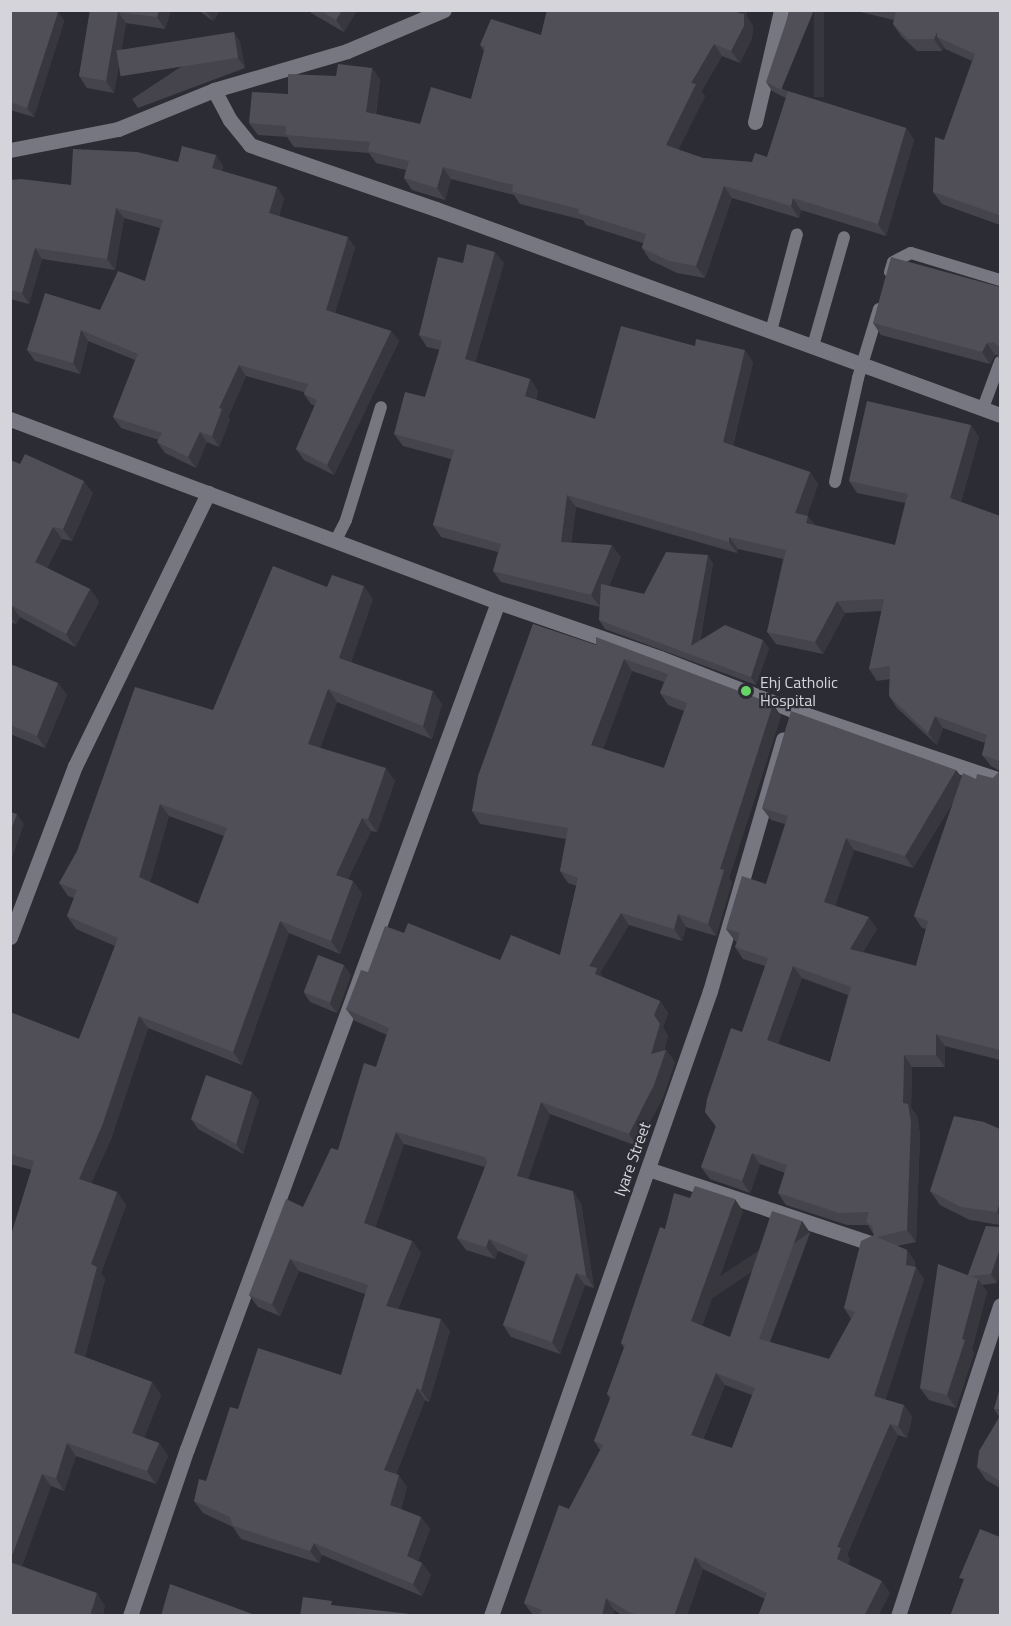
<!DOCTYPE html>
<html>
<head>
<meta charset="utf-8">
<style>
	body { margin:0 }
	#map { position:relative; width:1011px; height:1626px; overflow:hidden; background:#2c2c34; font-family:"Titillium Web",sans-serif }
	div>[style] { position:absolute }
	.lane>* { height:12px; margin:-6px; padding:0 6px; transform-origin:6px; border-radius:6px; background:#777781 }
	.street>* { height:15px; margin:-7.5px; padding:0 7.5px; transform-origin:7.5px; border-radius:7.5px; background:#777781 }
	.wall>* { inset:0; background:#45444c }
	.shaded-wall>* { inset:0; background:#38373e; transform-origin:0 0 }
	.building>* { inset:0; background:#504f58; transform-origin:0 0 }
	.dots>* { width:16px; height:16px; translate:-50% -50%; box-sizing:border-box; border:3px solid #2c2c34; border-radius:50% }
	span { translate:-50% -50%; white-space:nowrap; text-align:center; line-height:1.15; -webkit-text-stroke:4.5px #2c2c34; paint-order:stroke }
	.poi-label { font-size:16px; color:#d4d4da }
	.left { translate:0 -50%; text-align:left }
	.street-label { font-size:16px; color:#d4d4da }
	.frame { position:absolute; inset:0; border:12px solid #d4d4da; pointer-events:none }
</style>
</head>
<body>
<div id="map">
	<div class="lane">
		<i style="left:890px;top:272px;width:10px;rotate:-73deg"></i>
		<i style="left:893px;top:262px;width:20px;rotate:-27deg"></i>
		<i style="left:911px;top:253px;width:93px;rotate:16.9deg"></i>
		<i style="left:771px;top:331px;width:100px;rotate:-75deg"></i>
		<i style="left:813px;top:346px;width:113px;rotate:-74.1deg"></i>
		<i style="left:983px;top:408px;width:49px;rotate:-69.7deg"></i>
		<i style="left:835px;top:482px;width:107px;rotate:-77.5deg"></i>
		<i style="left:858px;top:378px;width:72px;rotate:-73.1deg"></i>
		<i style="left:336px;top:540px;width:22px;rotate:-63deg"></i>
		<i style="left:346px;top:520px;width:118px;rotate:-72.8deg"></i>
	</div>
	<div class="street">
		<i style="left:214px;top:90px;width:34px;rotate:62deg"></i>
		<i style="left:230px;top:120px;width:32px;rotate:51deg"></i>
		<i style="left:250px;top:145px;width:197px;rotate:19deg"></i>
		<i style="left:436px;top:209px;width:600px;rotate:20.06deg"></i>
		<i style="left:755px;top:122px;width:115px;rotate:-76.9deg"></i>
		<i style="left:10px;top:150px;width:110px;rotate:-11deg"></i>
		<i style="left:118px;top:129px;width:104px;rotate:-22.1deg"></i>
		<i style="left:214px;top:90px;width:139px;rotate:-16.3deg"></i>
		<i style="left:347px;top:51px;width:105px;rotate:-22.9deg"></i>
		<i style="left:10px;top:419px;width:521px;rotate:20.56deg"></i>
		<i style="left:498px;top:602px;width:171px;rotate:19.1deg"></i>
		<i style="left:660px;top:658px;width:143px;rotate:21.4deg"></i>
		<i style="left:793px;top:710px;width:219px;rotate:18.7deg"></i>
		<i style="left:10px;top:937px;width:183px;rotate:-69.2deg"></i>
		<i style="left:75px;top:766px;width:304px;rotate:-64deg"></i>
		<i style="left:648px;top:1169px;width:237px;rotate:18.4deg"></i>
		<i style="left:130px;top:1616px;width:176px;rotate:-71.2deg"></i>
		<i style="left:187px;top:1449px;width:902px;rotate:-69.84deg"></i>
		<i style="left:491px;top:1616px;width:662px;rotate:-70.69deg"></i>
		<i style="left:710px;top:991px;width:262px;rotate:-73.8deg"></i>
		<i style="left:898px;top:1616px;width:327px;rotate:-71.8deg"></i>
	</div>
	<div class="wall">
		<i style="clip-path:polygon(10px 10px,32px 12px,58px 12px,64px 21px,34px 117px,10px 110px)"></i>
		<i style="clip-path:polygon(90px 10px,171px 10px,165px 29px,126px 23px,114px 93px,87px 88px,79px 76px)"></i>
		<i style="clip-path:polygon(198px 10px,220px 10px,213px 21px)"></i>
		<i style="clip-path:polygon(310px 10px,357px 10px,344px 32px,311px 13px)"></i>
		<i style="clip-path:polygon(547px 10px,747px 10px,747px 17px,753px 26px,752px 38px,740px 63px,722px 56px,701px 92px,705px 96px,678px 150px,703px 158px,752px 162px,767px 157px,786px 98px,772px 91px,766px 82px,790px 92px,906px 128px,914px 140px,886px 236px,801px 210px,799px 218px,732px 198px,705px 278px,677px 273px,650px 260px,642px 248px,643px 243px,586px 225px,583px 220px,520px 204px,514px 195px,451px 179px,445px 200px,412px 190px,404px 178px,406px 170px,376px 163px,369px 153px,294px 147px,287px 137px,258px 135px,249px 123px,288px 94px,336px 76px,372px 68px,380px 80px,376px 114px,420px 124px,471px 99px,484px 51px,480px 45px,541px 35px)"></i>
		<i style="clip-path:polygon(852px 10px,1000px 10px,1000px 225px,942px 204px,933px 192px,944px 140px,972px 61px,945px 49px,944px 47px,942px 51px,917px 51px,901px 36px,893px 24px,894px 20px)"></i>
		<i style="clip-path:polygon(234px 32px,240px 42px,245px 68px,138px 108px,132px 99px)"></i>
		<i style="clip-path:polygon(216px 155px,223px 166px,222px 171px,284px 198px,279px 216px,355px 247px,335px 313px,391px 331px,399px 341px,334px 475px,304px 460px,296px 449px,315px 406px,311px 404px,304px 394px,304px 392px,246px 376px,228px 417px,230px 420px,219px 447px,207px 442px,196px 468px,165px 453px,157px 442px,159px 440px,121px 428px,113px 417px,135px 360px,88px 341px,80px 374px,35px 361px,27px 350px,100px 310px,145px 281px,160px 228px,124px 218px,115px 270px,42px 259px,29px 304px,10px 299px,10px 180px,71px 185px,178px 162px)"></i>
		<i style="clip-path:polygon(463px 263px,504px 263px,475px 362px,530px 379px,538px 391px,536px 400px,595px 419px,753px 362px,733px 446px,810px 472px,818px 484px,807px 516px,815px 525px,895px 545px,905px 503px,857px 493px,849px 481px,979px 437px,961px 502px,1000px 516px,1000px 771px,991px 766px,982px 755px,985px 743px,943px 728px,937px 745px,897px 708px,889px 696px,890px 679px,877px 681px,869px 669px,882px 611px,845px 613px,823px 654px,776px 644px,767px 632px,783px 559px,738px 549px,737px 553px,576px 507px,571px 543px,621px 557px,609px 586px,644px 594px,713px 563px,700px 641px,769px 648px,756px 685px,605px 629px,599px 620px,600px 607px,501px 582px,493px 571px,498px 552px,441px 537px,433px 525px,451px 459px,403px 446px,394px 434px,425px 397px,440px 350px,427px 347px,419px 335px)"></i>
		<i style="clip-path:polygon(1000px 287px,1000px 360px,998px 357px,998px 355px,995px 355px,990px 364px,881px 335px,873px 323px)"></i>
		<i style="clip-path:polygon(10px 460px,93px 493px,72px 541px,62px 539px,47px 568px,90px 589px,99px 602px,75px 647px,20px 617px,16px 624px,10px 622px)"></i>
		<i style="clip-path:polygon(evenodd,327px 587px,373px 599px,351px 662px,442px 704px,432px 739px,337px 702px,320px 748px,395px 781px,377px 832px,371px 831px,348px 879px,353px 881px,362px 894px,340px 954px,289px 933px,242px 1065px,148px 1028px,111px 1139px,91px 1183px,117px 1192px,126px 1205px,101px 1273px,105px 1279px,85px 1357px,152px 1382px,161px 1395px,144px 1438px,159px 1443px,168px 1456px,156px 1484px,76px 1456px,64px 1491px,51px 1486px,22px 1566px,105px 1606px,10px 1616px,32px 1170px,10px 1164px,10px 1012px,79px 1039px,115px 946px,76px 929px,67px 916px,74px 898px,68px 896px,59px 883px,213px 710px,327px 587px,169px 816px,224px 836px,198px 904px,150px 882px,169px 816px)"></i>
		<i style="clip-path:polygon(evenodd,533px 624px,773px 704px,781px 716px,729px 878px,732px 882px,716px 936px,686px 927px,682px 941px,629px 925px,600px 973px,603px 977px,660px 1001px,668px 1013px,663px 1027px,668px 1036px,664px 1051px,666px 1050px,675px 1062px,663px 1097px,637px 1146px,550px 1114px,528px 1179px,581px 1203px,594px 1288px,585px 1285px,560px 1354px,511px 1337px,503px 1325px,525px 1262px,498px 1251px,495px 1259px,466px 1250px,457px 1238px,485px 1167px,404px 1144px,375px 1227px,412px 1241px,421px 1253px,398px 1309px,450px 1331px,429px 1402px,425px 1400px,396px 1474px,407px 1487px,401px 1509px,421px 1517px,430px 1529px,418px 1561px,422px 1563px,431px 1575px,422px 1596px,322px 1555px,319px 1563px,241px 1539px,233px 1527px,203px 1513px,194px 1501px,206px 1481px,238px 1409px,341px 1375px,365px 1294px,299px 1271px,280px 1316px,258px 1307px,249px 1295px,338px 1150px,376px 1067px,387px 1035px,355px 1021px,346px 1009px,368px 972px,404px 933px,500px 960px,560px 955px,577px 886px,568px 883px,560px 871px,566px 839px,480px 824px,472px 811px,533px 624px,632px 671px,664px 682px,660px 693px,668px 705px,684px 711px,664px 768px,603px 749px,632px 671px)"></i>
		<i style="clip-path:polygon(10px 664px,58px 683px,67px 695px,45px 748px,10px 734px)"></i>
		<i style="clip-path:polygon(evenodd,956px 770px,962px 778px,976px 779px,993px 778px,1000px 771px,1000px 1060px,945px 1046px,945px 1067px,912px 1067px,911px 1108px,917px 1116px,920px 1134px,916px 1242px,897px 1246px,907px 1250px,915px 1262px,915px 1267px,924px 1279px,885px 1400px,904px 1405px,912px 1417px,907px 1438px,898px 1435px,847px 1555px,850px 1559px,848px 1564px,890px 1593px,878px 1616px,758px 1616px,765px 1599px,703px 1569px,687px 1616px,623px 1616px,614px 1610px,613px 1616px,533px 1615px,524px 1603px,569px 1509px,600px 1450px,594px 1441px,610px 1399px,607px 1394px,624px 1348px,621px 1343px,665px 1229px,743px 1211px,702px 1326px,730px 1337px,802px 1221px,810px 1233px,770px 1342px,829px 1359px,851px 1319px,844px 1308px,874px 1235px,868px 1225px,847px 1225px,786px 1205px,778px 1193px,785px 1173px,760px 1164px,750px 1193px,710px 1179px,701px 1167px,716px 1127px,705px 1112px,742px 1032px,765px 966px,743px 959px,735px 947px,737px 942px,735px 941px,726px 929px,766px 884px,785px 824px,771px 820px,762px 808px,956px 770px,955px 799px,914px 916px,922px 928px,926px 929px,916px 966px,863px 952px,877px 929px,835px 906px,854px 850px,913px 868px,955px 799px,956px 770px,802px 978px,848px 995px,830px 1062px,778px 1044px,802px 978px,956px 770px,725px 1385px,752px 1395px,732px 1448px,703px 1439px,725px 1385px)"></i>
		<i style="clip-path:polygon(351px 975px,337px 1013px,310px 1002px,304px 993px)"></i>
		<i style="clip-path:polygon(252px 1092px,259px 1101px,243px 1154px,198px 1129px,191px 1119px)"></i>
		<i style="clip-path:polygon(1000px 1129px,1000px 1225px,970px 1220px,940px 1205px,930px 1191px)"></i>
		<i style="clip-path:polygon(986px 1226px,997px 1283px,982px 1285px,987px 1292px,972px 1349px,974px 1353px,956px 1408px,929px 1400px,920px 1388px,968px 1275px)"></i>
		<i style="clip-path:polygon(1000px 1388px,1000px 1488px,986px 1480px,977px 1467px,999px 1417px,994px 1409px)"></i>
	</div>
	<div class="shaded-wall">
		<i style="clip-path:polygon(159px 10px,171px 10px,165px 29px,157px 17px)"></i>
		<i style="clip-path:polygon(205px 10px,220px 10px,213px 21px)"></i>
		<i style="clip-path:polygon(342px 10px,357px 10px,344px 32px,336px 20px)"></i>
		<i style="clip-path:polygon(738px 10px,747px 10px,747px 17px,753px 26px,752px 38px,740px 63px,731px 51px)"></i>
		<i style="left:814px;top:10px;width:10px;height:87px"></i>
		<i style="clip-path:polygon(58px 12px,64px 21px,34px 117px,27px 108px)"></i>
		<i style="clip-path:polygon(118px 12px,126px 23px,114px 93px,106px 81px)"></i>
		<i style="clip-path:polygon(234px 32px,240px 42px,245px 68px,238px 58px)"></i>
		<i style="clip-path:polygon(937px 32px,937px 37px,944px 47px,942px 51px,934px 39px)"></i>
		<i style="clip-path:polygon(714px 44px,722px 56px,701px 92px,705px 96px,675px 157px,666px 145px,691px 83px)"></i>
		<i style="clip-path:polygon(372px 68px,380px 80px,374px 124px,366px 112px)"></i>
		<i style="clip-path:polygon(906px 128px,914px 140px,886px 236px,878px 224px)"></i>
		<i style="clip-path:polygon(216px 155px,223px 166px,219px 179px,212px 168px)"></i>
		<i style="clip-path:polygon(443px 167px,451px 179px,445px 200px,437px 188px)"></i>
		<i style="clip-path:polygon(724px 186px,732px 198px,705px 278px,696px 266px)"></i>
		<i style="clip-path:polygon(277px 187px,284px 198px,277px 224px,269px 213px)"></i>
		<i style="clip-path:polygon(793px 198px,801px 210px,799px 218px,791px 206px)"></i>
		<i style="clip-path:polygon(116px 208px,124px 218px,115px 270px,107px 259px)"></i>
		<i style="clip-path:polygon(348px 237px,355px 247px,333px 320px,326px 310px)"></i>
		<i style="clip-path:polygon(35px 248px,42px 259px,29px 304px,22px 293px)"></i>
		<i style="clip-path:polygon(495px 252px,504px 263px,473px 371px,465px 359px)"></i>
		<i style="clip-path:polygon(81px 330px,88px 341px,80px 374px,73px 363px)"></i>
		<i style="clip-path:polygon(391px 331px,399px 341px,334px 475px,327px 465px)"></i>
		<i style="clip-path:polygon(987px 343px,995px 355px,990px 364px,982px 352px)"></i>
		<i style="clip-path:polygon(745px 350px,753px 362px,731px 454px,723px 442px)"></i>
		<i style="clip-path:polygon(239px 365px,246px 376px,228px 417px,230px 420px,219px 447px,212px 436px,219px 408px)"></i>
		<i style="clip-path:polygon(530px 379px,538px 391px,533px 408px,525px 396px)"></i>
		<i style="clip-path:polygon(971px 425px,979px 437px,959px 510px,950px 498px)"></i>
		<i style="clip-path:polygon(200px 432px,207px 442px,196px 468px,188px 457px)"></i>
		<i style="clip-path:polygon(810px 472px,818px 484px,804px 525px,795px 513px)"></i>
		<i style="clip-path:polygon(84px 481px,93px 493px,72px 541px,63px 529px)"></i>
		<i style="clip-path:polygon(567px 495px,576px 507px,569px 554px,561px 542px)"></i>
		<i style="clip-path:polygon(808px 516px,816px 528px,806px 523px)"></i>
		<i style="clip-path:polygon(53px 527px,62px 539px,44px 575px,35px 562px)"></i>
		<i style="clip-path:polygon(729px 537px,738px 549px,737px 553px,729px 542px)"></i>
		<i style="clip-path:polygon(612px 545px,621px 557px,600px 607px,591px 595px)"></i>
		<i style="clip-path:polygon(708px 555px,713px 563px,697px 654px,691px 646px)"></i>
		<i style="clip-path:polygon(364px 586px,373px 599px,348px 671px,339px 658px)"></i>
		<i style="clip-path:polygon(90px 589px,99px 602px,75px 647px,66px 634px)"></i>
		<i style="clip-path:polygon(837px 601px,845px 613px,823px 654px,815px 642px)"></i>
		<i style="clip-path:polygon(11px 605px,20px 617px,16px 624px,10px 616px)"></i>
		<i style="clip-path:polygon(763px 640px,769px 648px,756px 685px,751px 677px)"></i>
		<i style="clip-path:polygon(624px 659px,632px 671px,600px 758px,591px 745px)"></i>
		<i style="clip-path:polygon(58px 683px,67px 695px,45px 748px,37px 736px)"></i>
		<i style="clip-path:polygon(328px 689px,337px 702px,317px 757px,308px 744px)"></i>
		<i style="clip-path:polygon(433px 691px,442px 704px,432px 739px,423px 726px)"></i>
		<i style="clip-path:polygon(773px 704px,781px 716px,729px 878px,732px 882px,716px 936px,708px 924px,720px 869px)"></i>
		<i style="clip-path:polygon(935px 716px,943px 728px,937px 745px,928px 733px)"></i>
		<i style="clip-path:polygon(386px 768px,395px 781px,377px 832px,368px 819px)"></i>
		<i style="clip-path:polygon(956px 770px,965px 782px,913px 868px,905px 856px)"></i>
		<i style="clip-path:polygon(160px 804px,169px 816px,148px 890px,139px 877px)"></i>
		<i style="clip-path:polygon(17px 814px,24px 824px,10px 863px,10px 833px)"></i>
		<i style="clip-path:polygon(362px 818px,371px 831px,344px 887px,336px 875px)"></i>
		<i style="clip-path:polygon(846px 838px,854px 850px,832px 914px,824px 902px)"></i>
		<i style="clip-path:polygon(353px 881px,362px 894px,340px 954px,331px 941px)"></i>
		<i style="clip-path:polygon(621px 913px,629px 925px,600px 973px,605px 980px,603px 986px,589px 966px)"></i>
		<i style="clip-path:polygon(678px 914px,686px 927px,682px 941px,674px 929px)"></i>
		<i style="clip-path:polygon(869px 917px,877px 929px,858px 961px,850px 949px)"></i>
		<i style="clip-path:polygon(280px 921px,289px 933px,242px 1065px,233px 1052px)"></i>
		<i style="clip-path:polygon(344px 965px,351px 975px,337px 1013px,330px 1004px)"></i>
		<i style="clip-path:polygon(793px 966px,802px 978px,775px 1052px,767px 1040px)"></i>
		<i style="clip-path:polygon(660px 1001px,668px 1013px,663px 1027px,668px 1036px,660px 1066px,651px 1054px,654px 1015px)"></i>
		<i style="clip-path:polygon(139px 1016px,148px 1028px,111px 1139px,88px 1191px,79px 1179px)"></i>
		<i style="clip-path:polygon(936px 1034px,945px 1046px,945px 1067px,936px 1055px)"></i>
		<i style="clip-path:polygon(666px 1050px,675px 1062px,663px 1097px,637px 1146px,629px 1134px)"></i>
		<i style="clip-path:polygon(904px 1055px,912px 1067px,911px 1108px,917px 1116px,920px 1134px,916px 1242px,907px 1230px,903px 1103px)"></i>
		<i style="clip-path:polygon(252px 1092px,259px 1101px,243px 1154px,236px 1144px)"></i>
		<i style="clip-path:polygon(541px 1102px,550px 1114px,525px 1188px,517px 1176px)"></i>
		<i style="clip-path:polygon(396px 1132px,404px 1144px,373px 1235px,364px 1223px)"></i>
		<i style="clip-path:polygon(752px 1153px,760px 1164px,750px 1193px,742px 1181px)"></i>
		<i style="clip-path:polygon(573px 1191px,581px 1203px,594px 1288px,586px 1276px)"></i>
		<i style="clip-path:polygon(117px 1192px,126px 1205px,101px 1273px,105px 1279px,83px 1365px,74px 1353px,91px 1264px)"></i>
		<i style="clip-path:polygon(735px 1199px,743px 1211px,700px 1333px,691px 1321px)"></i>
		<i style="clip-path:polygon(1000px 1201px,1000px 1217px,997px 1212px)"></i>
		<i style="left:802px;top:1221px;width:14px;height:126px;rotate:56deg"></i>
		<i style="clip-path:polygon(489px 1239px,498px 1251px,495px 1259px,486px 1247px)"></i>
		<i style="clip-path:polygon(412px 1241px,421px 1253px,394px 1318px,386px 1306px)"></i>
		<i style="clip-path:polygon(1000px 1249px,1000px 1275px,997px 1283px,991px 1274px)"></i>
		<i style="clip-path:polygon(907px 1250px,915px 1262px,915px 1270px,916px 1267px,924px 1279px,883px 1408px,874px 1396px,906px 1265px)"></i>
		<i style="clip-path:polygon(290px 1259px,299px 1271px,280px 1316px,272px 1304px)"></i>
		<i style="clip-path:polygon(576px 1273px,585px 1285px,560px 1354px,552px 1342px)"></i>
		<i style="clip-path:polygon(978px 1279px,987px 1292px,972px 1349px,974px 1353px,956px 1408px,947px 1395px)"></i>
		<i style="clip-path:polygon(441px 1319px,450px 1331px,429px 1402px,421px 1390px)"></i>
		<i style="clip-path:polygon(716px 1373px,725px 1385px,699px 1447px,691px 1435px)"></i>
		<i style="clip-path:polygon(152px 1382px,161px 1395px,141px 1446px,132px 1433px)"></i>
		<i style="clip-path:polygon(417px 1388px,425px 1400px,393px 1482px,384px 1470px)"></i>
		<i style="clip-path:polygon(904px 1405px,912px 1417px,907px 1438px,898px 1426px)"></i>
		<i style="clip-path:polygon(890px 1424px,898px 1435px,847px 1555px,850px 1559px,846px 1571px,837px 1559px,837px 1547px)"></i>
		<i style="clip-path:polygon(67px 1443px,76px 1456px,64px 1491px,56px 1478px)"></i>
		<i style="clip-path:polygon(159px 1443px,168px 1456px,156px 1484px,147px 1471px)"></i>
		<i style="clip-path:polygon(42px 1474px,51px 1486px,19px 1574px,10px 1562px)"></i>
		<i style="clip-path:polygon(399px 1475px,407px 1487px,399px 1518px,390px 1505px)"></i>
		<i style="clip-path:polygon(421px 1517px,430px 1529px,415px 1568px,407px 1556px)"></i>
		<i style="clip-path:polygon(314px 1543px,322px 1555px,319px 1563px,310px 1551px)"></i>
		<i style="clip-path:polygon(695px 1557px,703px 1569px,687px 1616px,674px 1616px)"></i>
		<i style="clip-path:polygon(422px 1563px,431px 1575px,422px 1596px,413px 1584px)"></i>
		<i style="clip-path:polygon(882px 1581px,890px 1593px,878px 1616px,864px 1616px)"></i>
		<i style="clip-path:polygon(97px 1593px,105px 1606px,103px 1616px,90px 1616px)"></i>
		<i style="clip-path:polygon(606px 1598px,614px 1610px,613px 1616px,602px 1616px)"></i>
	</div>
	<div class="building">
		<i style="clip-path:polygon(10px 10px,27px 10px,32px 12px,32px 10px,53px 10px,58px 12px,27px 108px,10px 102px)"></i>
		<i style="clip-path:polygon(90px 10px,159px 10px,157px 17px,118px 12px,106px 81px,79px 76px)"></i>
		<i style="clip-path:polygon(319px 10px,342px 10px,336px 20px)"></i>
		<i style="clip-path:polygon(547px 10px,738px 10px,738px 13px,744px 14px,744px 26px,731px 51px,714px 44px,691px 83px,696px 84px,666px 145px,703px 158px,752px 162px,755px 153px,767px 157px,788px 91px,906px 128px,878px 224px,793px 198px,791px 206px,724px 186px,696px 266px,669px 261px,642px 248px,646px 234px,578px 213px,579px 209px,512px 192px,513px 185px,443px 167px,437px 188px,404px 178px,409px 161px,368px 151px,370px 142px,286px 135px,286px 126px,249px 123px,252px 92px,288px 94px,288px 74px,336px 76px,338px 64px,372px 68px,366px 112px,420px 124px,431px 87px,471px 99px,485px 47px,480px 45px,491px 19px,541px 35px)"></i>
		<i style="clip-path:polygon(790px 10px,814px 10px,781px 90px,766px 82px)"></i>
		<i style="clip-path:polygon(896px 10px,1000px 10px,1000px 212px,999px 215px,933px 192px,935px 137px,944px 140px,975px 54px,937px 37px,937px 32px,934px 39px,908px 39px,893px 24px)"></i>
		<i style="left:234px;top:32px;width:26px;height:119px;rotate:81deg"></i>
		<i style="clip-path:polygon(182px 146px,216px 155px,212px 168px,277px 187px,269px 213px,348px 237px,326px 310px,391px 331px,327px 465px,296px 449px,317px 400px,304px 394px,308px 384px,239px 365px,219px 408px,222px 409px,212px 436px,200px 432px,188px 457px,157px 442px,162px 433px,113px 417px,138px 354px,81px 330px,73px 363px,27px 350px,45px 293px,100px 310px,118px 271px,145px 281px,163px 220px,116px 208px,107px 259px,35px 248px,22px 293px,10px 290px,10px 180px,21px 179px,71px 185px,73px 149px,137px 152px,178px 162px)"></i>
		<i style="clip-path:polygon(467px 244px,495px 252px,465px 359px,530px 379px,525px 396px,595px 419px,621px 326px,695px 346px,696px 339px,745px 350px,723px 442px,810px 472px,795px 513px,808px 516px,806px 523px,895px 545px,908px 494px,849px 481px,867px 401px,971px 425px,950px 498px,1000px 516px,1000px 769px,999px 761px,982px 755px,987px 735px,935px 716px,928px 733px,889px 696px,890px 666px,869px 669px,884px 599px,837px 601px,815px 642px,767px 632px,786px 550px,729px 537px,729px 542px,567px 495px,561px 542px,612px 545px,591px 595px,493px 571px,501px 544px,433px 525px,454px 450px,394px 434px,405px 392px,425px 397px,442px 341px,419px 335px,438px 257px,463px 263px)"></i>
		<i style="clip-path:polygon(891px 257px,1000px 287px,1000px 357px,998px 357px,1000px 348px,994px 342px,987px 343px,982px 352px,873px 323px)"></i>
		<i style="clip-path:polygon(25px 454px,84px 481px,63px 529px,53px 527px,35px 562px,90px 589px,66px 634px,11px 605px,10px 606px,10px 460px,20px 464px)"></i>
		<i style="clip-path:polygon(666px 552px,708px 555px,691px 646px,725px 625px,763px 640px,751px 677px,599px 620px,601px 584px,644px 594px)"></i>
		<i style="clip-path:polygon(evenodd,273px 566px,327px 587px,332px 575px,364px 586px,339px 658px,433px 691px,423px 726px,328px 689px,308px 744px,386px 768px,368px 819px,362px 818px,336px 875px,353px 881px,331px 941px,280px 921px,233px 1052px,139px 1016px,102px 1126px,79px 1179px,117px 1192px,91px 1264px,97px 1267px,74px 1353px,152px 1382px,132px 1433px,159px 1443px,147px 1471px,67px 1443px,56px 1478px,42px 1474px,10px 1561px,10px 1238px,34px 1161px,10px 1154px,10px 1012px,79px 1039px,118px 938px,67px 916px,77px 890px,59px 883px,77px 851px,135px 687px,213px 710px,273px 566px,160px 804px,227px 828px,198px 904px,139px 877px,160px 804px)"></i>
		<i style="clip-path:polygon(evenodd,533px 624px,596px 645px,596px 637px,773px 704px,720px 869px,724px 870px,708px 924px,678px 914px,674px 929px,621px 913px,589px 966px,597px 968px,595px 974px,660px 1001px,654px 1015px,660px 1024px,651px 1054px,666px 1050px,654px 1085px,629px 1134px,541px 1102px,517px 1176px,573px 1191px,586px 1276px,576px 1273px,552px 1342px,503px 1325px,528px 1255px,489px 1239px,486px 1247px,457px 1238px,487px 1162px,485px 1157px,396px 1132px,364px 1223px,412px 1241px,386px 1306px,441px 1319px,421px 1390px,417px 1388px,384px 1470px,399px 1475px,390px 1505px,421px 1517px,407px 1556px,422px 1563px,413px 1584px,314px 1543px,310px 1551px,233px 1526px,230px 1517px,194px 1501px,199px 1479px,206px 1481px,230px 1407px,238px 1409px,258px 1348px,341px 1375px,368px 1285px,290px 1259px,272px 1304px,249px 1295px,286px 1199px,303px 1207px,331px 1148px,338px 1150px,364px 1063px,376px 1067px,389px 1028px,346px 1009px,361px 970px,368px 972px,385px 926px,404px 933px,408px 923px,500px 960px,511px 935px,560px 955px,578px 878px,560px 871px,568px 828px,472px 811px,478px 776px,533px 624px,624px 659px,668px 674px,660px 693px,687px 703px,664px 768px,591px 745px,624px 659px)"></i>
		<i style="clip-path:polygon(10px 664px,58px 683px,37px 736px,10px 725px)"></i>
		<i style="clip-path:polygon(evenodd,791px 711px,956px 770px,905px 856px,846px 838px,824px 902px,869px 917px,850px 949px,916px 966px,928px 921px,914px 916px,963px 773px,976px 779px,977px 774px,993px 778px,1000px 771px,1000px 1050px,936px 1034px,936px 1055px,904px 1055px,903px 1103px,908px 1104px,911px 1122px,907px 1230px,877px 1237px,907px 1250px,906px 1265px,916px 1267px,874px 1396px,904px 1405px,898px 1426px,890px 1424px,837px 1547px,841px 1548px,837px 1559px,882px 1581px,864px 1616px,758px 1616px,767px 1593px,695px 1557px,674px 1616px,641px 1616px,629px 1612px,606px 1598px,602px 1616px,545px 1616px,540px 1613px,542px 1610px,524px 1603px,559px 1505px,569px 1509px,603px 1445px,594px 1441px,611px 1396px,607px 1394px,625px 1345px,621px 1343px,633px 1307px,660px 1227px,665px 1229px,674px 1193px,690px 1198px,695px 1186px,735px 1199px,691px 1321px,730px 1337px,772px 1211px,802px 1221px,759px 1339px,829px 1359px,855px 1312px,844px 1308px,861px 1241px,874px 1235px,872px 1226px,866px 1222px,869px 1212px,839px 1213px,778px 1193px,787px 1165px,752px 1153px,742px 1181px,701px 1167px,716px 1126px,705px 1112px,707px 1099px,731px 1028px,742px 1032px,768px 958px,735px 947px,740px 933px,726px 929px,742px 876px,766px 884px,788px 816px,762px 808px,791px 711px,793px 966px,851px 987px,830px 1062px,767px 1040px,793px 966px,791px 711px,716px 1373px,755px 1388px,732px 1448px,691px 1435px,716px 1373px)"></i>
		<i style="clip-path:polygon(10px 812px,17px 814px,10px 833px)"></i>
		<i style="left:318px;top:955px;width:28px;height:40px;rotate:21deg"></i>
		<i style="clip-path:polygon(206px 1075px,252px 1092px,236px 1144px,191px 1119px)"></i>
		<i style="clip-path:polygon(954px 1116px,984px 1122px,1000px 1129px,1000px 1201px,997px 1212px,961px 1207px,930px 1191px)"></i>
		<i style="clip-path:polygon(986px 1226px,1000px 1227px,1000px 1249px,991px 1274px,971px 1276px,968px 1275px)"></i>
		<i style="clip-path:polygon(938px 1264px,978px 1279px,962px 1339px,965px 1340px,947px 1395px,920px 1388px)"></i>
		<i style="clip-path:polygon(1000px 1388px,1000px 1409px,994px 1409px)"></i>
		<i style="clip-path:polygon(1000px 1416px,1000px 1481px,977px 1467px,979px 1451px)"></i>
		<i style="clip-path:polygon(980px 1529px,1000px 1537px,1000px 1616px,950px 1616px,964px 1579px,959px 1578px)"></i>
		<i style="clip-path:polygon(10px 1562px,97px 1593px,90px 1616px,10px 1616px)"></i>
		<i style="clip-path:polygon(170px 1584px,258px 1616px,161px 1616px)"></i>
		<i style="clip-path:polygon(303px 1597px,332px 1601px,331px 1605px,419px 1615px,300px 1616px)"></i>
	</div>
	<div class="dots">
		<i style="left:746px;top:691px;background:#66d466"></i>
	</div>
	<div class="poi-label">
		<span class="left" style="left:760px;top:691px">Ehj Catholic<br>Hospital</span>
	</div>
	<div class="street-label">
		<span style="left:632px;top:1159px;rotate:-70deg">Iyare Street</span>
	</div>
	<div class="frame"></div>
</div>
</body>
</html>
